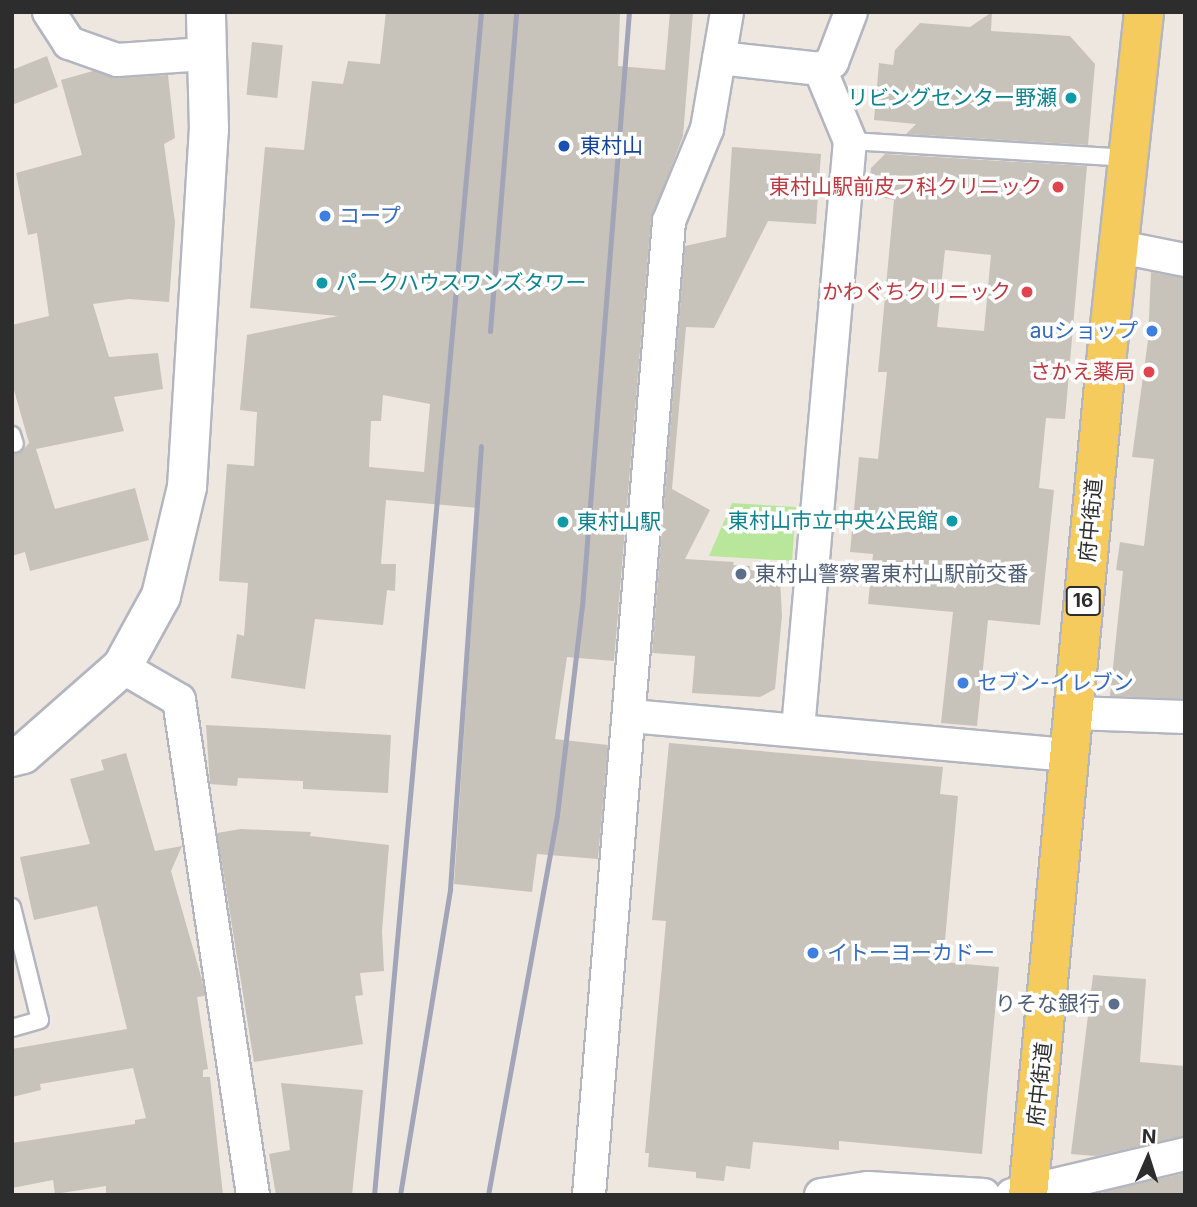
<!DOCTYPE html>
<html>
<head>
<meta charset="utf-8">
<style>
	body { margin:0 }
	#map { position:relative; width:1197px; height:1207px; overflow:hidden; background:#eee7df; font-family:Inter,"Noto Sans JP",sans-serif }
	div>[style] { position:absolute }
	.green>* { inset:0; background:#b8e69b }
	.building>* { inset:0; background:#c7c2ba; transform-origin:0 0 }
	.roads { filter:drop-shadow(2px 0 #b3b6c0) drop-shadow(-2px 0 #b3b6c0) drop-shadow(0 2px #b3b6c0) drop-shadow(0 -2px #b3b6c0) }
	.lane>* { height:16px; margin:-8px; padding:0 8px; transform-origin:8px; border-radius:8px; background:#fff }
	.street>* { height:32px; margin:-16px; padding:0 16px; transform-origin:16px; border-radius:16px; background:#fff }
	.secondary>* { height:38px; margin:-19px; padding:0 19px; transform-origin:19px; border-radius:19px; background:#fff }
	.primary>* { height:38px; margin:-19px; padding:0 19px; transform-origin:19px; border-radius:19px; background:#f5cb5e }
	.rail>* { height:5px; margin:-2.5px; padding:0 2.5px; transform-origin:2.5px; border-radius:2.5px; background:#a1a5b7 }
	.dots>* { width:19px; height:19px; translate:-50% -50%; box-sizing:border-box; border:4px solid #fff; border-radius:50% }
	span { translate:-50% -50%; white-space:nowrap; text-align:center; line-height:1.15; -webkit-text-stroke:7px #fff; paint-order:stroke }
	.shield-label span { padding:2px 5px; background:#fff; border:2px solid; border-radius:5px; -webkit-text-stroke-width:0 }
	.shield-label { font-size:19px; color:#2d2d2d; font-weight:700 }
	.culture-label { font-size:21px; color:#0d838f }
	.right { translate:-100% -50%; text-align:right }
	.left { translate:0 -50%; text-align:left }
	.transit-label { font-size:21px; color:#164399 }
	.health-label { font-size:21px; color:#be3a42 }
	.shop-label { font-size:21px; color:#366cbe }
	.street-label { font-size:21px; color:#2d2d2d }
	.service-label { font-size:21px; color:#4e5e75 }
	.frame { position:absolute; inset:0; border:14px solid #2d2d2d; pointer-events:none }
	.north { position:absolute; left:1113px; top:1123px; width:70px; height:70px; -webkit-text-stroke:5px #fff; paint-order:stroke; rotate:3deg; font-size:19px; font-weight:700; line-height:28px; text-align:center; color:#2d2d2d }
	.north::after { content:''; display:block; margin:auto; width:24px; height:32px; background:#2d2d2d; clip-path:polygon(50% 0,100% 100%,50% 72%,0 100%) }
</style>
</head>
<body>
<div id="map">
	<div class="green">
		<i style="clip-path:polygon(732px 503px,796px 507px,792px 561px,709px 556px)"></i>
	</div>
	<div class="building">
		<i style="clip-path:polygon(evenodd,386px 12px,620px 12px,618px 66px,665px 70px,670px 12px,693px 12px,683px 136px,651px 220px,614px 661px,567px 657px,555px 739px,608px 745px,598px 859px,537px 854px,532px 892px,454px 884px,479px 508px,386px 500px,381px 564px,396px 564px,395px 591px,387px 590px,383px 625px,315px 619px,305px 689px,231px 678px,237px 634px,244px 636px,248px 583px,219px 581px,227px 464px,254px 466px,257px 412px,240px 410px,247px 335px,338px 316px,250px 308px,265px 147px,304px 150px,312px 81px,343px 84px,348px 61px,380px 64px,386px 12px,383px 395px,430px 404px,424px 472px,369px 467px,371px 421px,381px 421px,383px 395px)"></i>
		<i style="clip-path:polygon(992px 12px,991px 31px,1070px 36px,1095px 64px,1088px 145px,906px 134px,916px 124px,874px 120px,879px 63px,893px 65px,895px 50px,920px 23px,970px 27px)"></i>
		<i style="left:252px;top:42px;width:31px;height:53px;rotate:6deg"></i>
		<i style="clip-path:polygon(47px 56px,58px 87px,12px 105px,12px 70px)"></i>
		<i style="clip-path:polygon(93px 71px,118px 78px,168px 75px,175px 138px,164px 144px,175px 222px,169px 302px,129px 299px,93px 304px,109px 357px,158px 353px,163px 389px,114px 397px,124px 431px,36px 449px,55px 509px,135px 488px,149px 540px,30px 571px,25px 552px,12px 556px,12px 454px,22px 451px,29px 443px,12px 383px,12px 325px,49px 316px,37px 233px,28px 235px,16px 173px,82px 155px,61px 80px)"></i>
		<i style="clip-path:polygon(732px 147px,821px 154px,816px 224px,768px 221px,714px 328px,686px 327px,672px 489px,710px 510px,685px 559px,734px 562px,733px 565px,750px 566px,750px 570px,767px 571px,767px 578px,780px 579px,782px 616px,775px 689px,760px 697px,692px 693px,695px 656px,652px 653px,685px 246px,726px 237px)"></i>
		<i style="clip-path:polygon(evenodd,885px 154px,1087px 166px,1065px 419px,1046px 418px,1039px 488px,1054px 490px,1040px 625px,988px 620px,977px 726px,941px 723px,953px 612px,868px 604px,873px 554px,850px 552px,859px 457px,878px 459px,887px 372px,878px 372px,894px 200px,868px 194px,871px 168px,885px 154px,945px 250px,991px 255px,984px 331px,937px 327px,945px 250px)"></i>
		<i style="clip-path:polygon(1151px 272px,1185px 278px,1185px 699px,1110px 696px,1123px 571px,1116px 570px,1120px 542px,1144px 546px,1154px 459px,1132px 457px,1148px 340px)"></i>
		<i style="clip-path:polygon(206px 725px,391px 735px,388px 793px,303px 789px,303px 781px,238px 778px,237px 786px,210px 784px)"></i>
		<i style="clip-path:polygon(669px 743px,943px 767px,940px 794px,958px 796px,943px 962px,999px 967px,982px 1154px,839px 1141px,839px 1150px,753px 1142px,750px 1169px,726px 1166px,724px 1181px,696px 1178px,696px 1172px,648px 1167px,649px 1153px,645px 1153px,666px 921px,652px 920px)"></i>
		<i style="clip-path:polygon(126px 753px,155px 851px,182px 846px,171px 871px,202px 980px,205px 996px,197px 997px,208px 1069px,203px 1070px,203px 1077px,210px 1077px,223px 1195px,106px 1195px,106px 1186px,55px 1194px,53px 1180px,12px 1188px,12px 1143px,135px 1124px,135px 1120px,146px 1118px,133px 1068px,40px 1084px,41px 1090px,12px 1097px,12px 1049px,127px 1029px,97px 906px,34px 920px,20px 857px,90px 844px,70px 779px,104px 770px,101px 760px)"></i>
		<i style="clip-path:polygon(241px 829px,311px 832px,310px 836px,389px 845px,382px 931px,384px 971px,360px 973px,363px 995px,355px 996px,363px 1044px,254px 1062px,217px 833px)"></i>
		<i style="clip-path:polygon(1093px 975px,1146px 979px,1140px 1062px,1185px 1066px,1185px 1136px,1096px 1156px,1071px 1154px)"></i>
		<i style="clip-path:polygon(281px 1083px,363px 1090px,352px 1195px,276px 1195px,269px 1154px,290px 1150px)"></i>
		<i style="clip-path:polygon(1185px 1173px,1185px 1195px,1103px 1195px,1103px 1192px)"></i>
	</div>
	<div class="roads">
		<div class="lane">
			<i style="left:850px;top:141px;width:280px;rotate:3.5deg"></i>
			<i style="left:12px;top:435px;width:9px;rotate:72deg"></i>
			<i style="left:12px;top:907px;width:116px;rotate:76.1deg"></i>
			<i style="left:40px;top:1020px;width:29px;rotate:164deg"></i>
		</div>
		<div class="street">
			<i style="left:49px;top:12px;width:37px;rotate:57deg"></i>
			<i style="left:69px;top:43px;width:51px;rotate:19.5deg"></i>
			<i style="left:117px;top:60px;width:88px;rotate:-3.9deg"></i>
			<i style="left:719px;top:58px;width:102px;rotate:6.2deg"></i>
			<i style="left:820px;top:69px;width:14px;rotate:-30deg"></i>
			<i style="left:832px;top:62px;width:53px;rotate:-69.2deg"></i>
			<i style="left:1120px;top:247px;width:66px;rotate:11.3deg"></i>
			<i style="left:122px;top:667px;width:66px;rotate:30.1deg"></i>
			<i style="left:179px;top:700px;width:501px;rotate:81.5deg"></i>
			<i style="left:1072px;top:713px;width:113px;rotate:2deg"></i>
			<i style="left:631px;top:716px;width:440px;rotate:5.1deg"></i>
			<i style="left:798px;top:729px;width:590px;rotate:-84.95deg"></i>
			<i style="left:850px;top:141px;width:78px;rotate:-112.6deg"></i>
			<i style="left:589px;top:1195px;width:977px;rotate:-85.3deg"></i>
			<i style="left:669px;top:221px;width:100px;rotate:-67.6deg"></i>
			<i style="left:707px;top:129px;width:119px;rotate:-80.3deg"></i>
			<i style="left:821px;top:1195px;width:48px;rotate:-8.5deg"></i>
			<i style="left:868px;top:1188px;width:116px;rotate:3.5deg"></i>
			<i style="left:1012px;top:1195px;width:178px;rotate:-13.3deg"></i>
		</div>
		<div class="secondary">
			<i style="left:12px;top:757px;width:11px;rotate:-15deg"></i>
			<i style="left:23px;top:754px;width:132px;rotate:-41.3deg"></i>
			<i style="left:122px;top:667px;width:81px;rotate:-61.2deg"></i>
			<i style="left:161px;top:596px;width:112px;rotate:-76.6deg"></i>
			<i style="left:187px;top:487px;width:358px;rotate:-86.5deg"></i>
			<i style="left:209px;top:130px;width:118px;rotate:-91.5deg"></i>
		</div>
		<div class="primary">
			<i style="left:1028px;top:1195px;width:846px;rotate:-84.64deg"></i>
			<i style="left:1107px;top:353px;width:343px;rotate:-83.8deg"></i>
		</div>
	</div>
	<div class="rail">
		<i style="left:490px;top:331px;width:320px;rotate:-85.3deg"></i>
		<i style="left:374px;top:1195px;width:1188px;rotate:-84.83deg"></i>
		<i style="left:400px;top:1195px;width:310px;rotate:-80.7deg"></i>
		<i style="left:450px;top:889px;width:444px;rotate:-86deg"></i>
		<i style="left:488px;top:1195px;width:386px;rotate:-79.7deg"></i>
		<i style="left:557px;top:815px;width:210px;rotate:-83.2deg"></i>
		<i style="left:582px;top:606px;width:596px;rotate:-85.48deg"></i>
	</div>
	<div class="dots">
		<i style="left:1071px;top:98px;background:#0f9aa8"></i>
		<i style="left:564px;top:146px;background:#1a4fb4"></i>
		<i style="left:1058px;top:187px;background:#e0444e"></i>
		<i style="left:325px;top:216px;background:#3f7fe0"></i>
		<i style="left:322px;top:283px;background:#0f9aa8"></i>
		<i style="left:1027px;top:292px;background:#e0444e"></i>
		<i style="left:1152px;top:331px;background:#3f7fe0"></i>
		<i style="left:1149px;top:372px;background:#e0444e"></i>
		<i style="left:952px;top:521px;background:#0f9aa8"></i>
		<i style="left:563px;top:522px;background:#0f9aa8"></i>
		<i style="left:741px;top:574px;background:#5c6f8a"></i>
		<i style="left:963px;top:683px;background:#3f7fe0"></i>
		<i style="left:813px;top:953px;background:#3f7fe0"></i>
		<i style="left:1114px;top:1004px;background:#5c6f8a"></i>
	</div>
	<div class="shield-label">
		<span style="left:1083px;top:601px">16</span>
	</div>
	<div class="culture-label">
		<span class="right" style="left:1057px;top:98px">リビングセンター野瀬</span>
		<span class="left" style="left:336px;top:283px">パークハウスワンズタワー</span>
		<span class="right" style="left:938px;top:521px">東村山市立中央公民館</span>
		<span class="left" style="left:577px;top:522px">東村山駅</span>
	</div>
	<div class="transit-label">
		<span class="left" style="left:580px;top:146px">東村山</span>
	</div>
	<div class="health-label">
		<span class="right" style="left:1042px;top:187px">東村山駅前皮フ科クリニック</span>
		<span class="right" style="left:1011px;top:292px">かわぐちクリニック</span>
		<span class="right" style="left:1135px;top:372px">さかえ薬局</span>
	</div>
	<div class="shop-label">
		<span class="left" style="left:339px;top:216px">コープ</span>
		<span class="right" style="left:1138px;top:331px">auショップ</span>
		<span class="left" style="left:977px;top:683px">セブン-イレブン</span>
		<span class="left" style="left:827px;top:953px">イトーヨーカドー</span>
	</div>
	<div class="street-label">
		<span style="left:1091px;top:520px;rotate:-85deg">府中街道</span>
		<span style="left:1040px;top:1084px;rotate:-84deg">府中街道</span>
	</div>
	<div class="service-label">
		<span class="left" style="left:755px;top:574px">東村山警察署東村山駅前交番</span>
		<span class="right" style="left:1100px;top:1004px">りそな銀行</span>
	</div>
	<div class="frame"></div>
	<div class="north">N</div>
</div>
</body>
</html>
